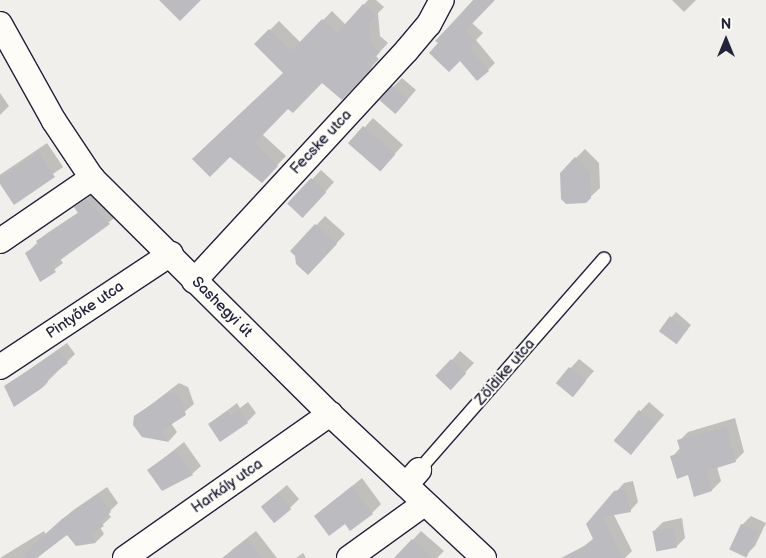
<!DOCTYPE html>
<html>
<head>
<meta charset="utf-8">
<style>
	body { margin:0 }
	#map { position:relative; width:766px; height:558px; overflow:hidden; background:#f0efec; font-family:"Balsamiq Sans",sans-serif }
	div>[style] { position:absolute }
	.shadow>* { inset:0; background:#0003; transform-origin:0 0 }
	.building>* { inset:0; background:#bcbcc0; transform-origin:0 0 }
	.roads { filter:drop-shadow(1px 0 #22223b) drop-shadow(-1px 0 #22223b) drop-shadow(0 1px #22223b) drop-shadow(0 -1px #22223b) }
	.service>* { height:12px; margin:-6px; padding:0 6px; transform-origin:6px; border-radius:6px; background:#fdfcf7 }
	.minor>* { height:24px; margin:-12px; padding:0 12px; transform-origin:12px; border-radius:12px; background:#fdfcf7 }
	span { translate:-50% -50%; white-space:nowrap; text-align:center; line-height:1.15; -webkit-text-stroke:4px #fdfcf7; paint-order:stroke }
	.street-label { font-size:15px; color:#22223b }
	.north { position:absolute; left:701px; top:15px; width:50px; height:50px; -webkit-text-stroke:4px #fdfcf7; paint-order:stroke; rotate:0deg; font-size:14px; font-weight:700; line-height:20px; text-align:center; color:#22223b }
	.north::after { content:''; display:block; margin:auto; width:18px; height:22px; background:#22223b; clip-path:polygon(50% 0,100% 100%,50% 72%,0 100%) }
</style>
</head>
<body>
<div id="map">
	<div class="shadow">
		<i style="clip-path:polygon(368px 0,376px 0,384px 7px,378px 13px,380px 36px,388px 43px,376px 56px,379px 59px,351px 90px,322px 81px,288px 107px,262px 134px,286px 156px,262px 181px,230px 155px,285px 73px,256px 44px,279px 21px,301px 43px,332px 11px,346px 25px)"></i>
		<i style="clip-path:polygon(473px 0,494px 0,472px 23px,483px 33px,476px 40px,495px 63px,488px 70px,460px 59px,437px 40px)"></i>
		<i style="clip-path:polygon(672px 0,696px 0,684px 12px)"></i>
		<i style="clip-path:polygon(402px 78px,416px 90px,396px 113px,393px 87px)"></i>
		<i style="clip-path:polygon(0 93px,9px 106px,0 115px)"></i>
		<i style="clip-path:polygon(373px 118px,403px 145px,388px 161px,350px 144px)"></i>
		<i style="left:47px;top:143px;width:29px;height:59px;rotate:56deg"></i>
		<i style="clip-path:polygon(585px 149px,599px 163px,600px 188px,585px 202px,561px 173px)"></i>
		<i style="clip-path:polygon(321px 170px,334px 182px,312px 207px,289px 204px)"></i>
		<i style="clip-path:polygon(94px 193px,117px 216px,60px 259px,63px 263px,41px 280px,26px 254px,46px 234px,79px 212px,76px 207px)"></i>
		<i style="clip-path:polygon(325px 216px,345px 234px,317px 265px,292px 251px)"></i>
		<i style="clip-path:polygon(676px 312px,691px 325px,680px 339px,660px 331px)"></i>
		<i style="clip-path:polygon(67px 343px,75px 354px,42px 387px,14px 405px,6px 386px)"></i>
		<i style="clip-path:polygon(460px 351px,474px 363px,459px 379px,452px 360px)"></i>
		<i style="clip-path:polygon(579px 359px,594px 371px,580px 387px,557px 383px)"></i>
		<i style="clip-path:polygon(179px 383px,188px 387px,194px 404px,171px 423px,177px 432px,169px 441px,142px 436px,135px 417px)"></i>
		<i style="clip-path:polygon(248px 402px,256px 413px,247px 422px,209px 424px,237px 403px,240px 408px)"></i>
		<i style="clip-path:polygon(649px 402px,664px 415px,639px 444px,614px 440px)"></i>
		<i style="clip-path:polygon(735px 418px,744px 452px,735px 461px,717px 467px,721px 481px,712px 490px,695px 495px,688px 474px,672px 457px,681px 447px,679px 441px,688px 432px)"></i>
		<i style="clip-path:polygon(184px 442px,201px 466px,192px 474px,149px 470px)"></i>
		<i style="clip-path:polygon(362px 478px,381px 504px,372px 513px,351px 529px,346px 522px,315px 516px)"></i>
		<i style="clip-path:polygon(633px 481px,638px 502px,630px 511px,613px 513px,632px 551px,625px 558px,584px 558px,579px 550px,594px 538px,587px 524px,624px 483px)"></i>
		<i style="clip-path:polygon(287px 485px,299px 499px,290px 508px,262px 506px)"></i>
		<i style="clip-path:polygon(107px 487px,118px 503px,108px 513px,111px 517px,100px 527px,104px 534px,96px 542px,76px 545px,68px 533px,34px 558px,0 558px,44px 531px,46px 535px,72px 511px)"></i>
		<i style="clip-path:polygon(751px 516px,766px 523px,755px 546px,746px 555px,742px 525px)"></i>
		<i style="clip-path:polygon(682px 518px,685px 538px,676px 547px,654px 531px,663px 522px)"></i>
		<i style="clip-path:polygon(256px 531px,277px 558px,224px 558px,233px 549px)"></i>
		<i style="clip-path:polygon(421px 531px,444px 551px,437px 558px,396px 558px)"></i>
		<i style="clip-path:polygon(303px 553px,306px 558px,296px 558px)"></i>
	</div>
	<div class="building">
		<i style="clip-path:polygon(159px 0,201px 0,180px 21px)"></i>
		<i style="clip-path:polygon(474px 0,495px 0,465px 31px,476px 41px,470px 48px,489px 71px,477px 81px,460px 61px,449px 72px,429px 53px,438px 43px,435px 41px)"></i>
		<i style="clip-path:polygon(363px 4px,376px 16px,369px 24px,371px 45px,380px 52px,368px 65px,372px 68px,342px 100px,322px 83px,293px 113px,288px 109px,255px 143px,278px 166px,262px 183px,230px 157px,210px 177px,192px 159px,283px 73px,254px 44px,269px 29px,291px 51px,322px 19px,337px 33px)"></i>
		<i style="left:392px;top:86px;width:21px;height:19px;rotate:41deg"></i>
		<i style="left:363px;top:126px;width:43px;height:23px;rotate:41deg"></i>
		<i style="clip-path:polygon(38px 152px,55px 177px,14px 205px,0 184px,0 178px)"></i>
		<i style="clip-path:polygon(575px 157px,590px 172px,591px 198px,586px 203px,566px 204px,561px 199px,560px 173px)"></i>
		<i style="left:311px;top:178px;width:21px;height:35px;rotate:43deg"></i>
		<i style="clip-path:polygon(86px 199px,110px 224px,52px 266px,56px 272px,40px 282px,25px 253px,38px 244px,36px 241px,78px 213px,74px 207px)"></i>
		<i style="clip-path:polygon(315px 224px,337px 244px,308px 275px,296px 264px,295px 256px,290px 251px)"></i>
		<i style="left:670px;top:316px;width:22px;height:19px;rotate:36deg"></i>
		<i style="clip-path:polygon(59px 350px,68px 363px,46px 379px,48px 382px,42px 388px,14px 407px,4px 386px)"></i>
		<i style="left:451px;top:359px;width:21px;height:23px;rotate:43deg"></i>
		<i style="left:569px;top:367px;width:22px;height:21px;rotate:39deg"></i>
		<i style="clip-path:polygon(170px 392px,180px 396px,186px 415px,161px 431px,169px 442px,142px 437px,133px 425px,134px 416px)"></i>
		<i style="clip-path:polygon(239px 410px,248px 423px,220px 442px,208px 424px,227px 411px,231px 416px)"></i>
		<i style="left:639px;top:410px;width:22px;height:40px;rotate:39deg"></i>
		<i style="clip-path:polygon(726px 427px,736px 462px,707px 471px,712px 491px,694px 497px,688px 475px,677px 479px,670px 456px,681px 453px,677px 440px)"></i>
		<i style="clip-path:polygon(175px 450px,193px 475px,162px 491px,147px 470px)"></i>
		<i style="clip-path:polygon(352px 486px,373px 514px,350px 531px,345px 524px,329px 536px,314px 516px)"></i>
		<i style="clip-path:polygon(625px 489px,631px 512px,603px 517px,623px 558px,561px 558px,594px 541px,586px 524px,614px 491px)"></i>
		<i style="left:278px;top:493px;width:21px;height:22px;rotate:51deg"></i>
		<i style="clip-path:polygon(98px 494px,111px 512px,100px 521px,104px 526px,91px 534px,96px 543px,76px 546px,67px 535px,37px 558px,26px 558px,23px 554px,62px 519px)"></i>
		<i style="left:741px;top:524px;width:19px;height:28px;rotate:25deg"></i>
		<i style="left:673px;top:527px;width:21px;height:21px;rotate:79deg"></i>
		<i style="clip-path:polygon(247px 539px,261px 558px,222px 558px)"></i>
		<i style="clip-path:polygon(412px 539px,432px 558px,394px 558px)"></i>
	</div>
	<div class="roads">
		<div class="service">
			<i style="left:419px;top:470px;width:281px;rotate:-48.8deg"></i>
		</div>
		<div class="minor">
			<i style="left:0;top:24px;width:111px;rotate:60.9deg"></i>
			<i style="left:54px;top:121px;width:69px;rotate:56.3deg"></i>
			<i style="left:92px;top:178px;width:335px;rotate:44.8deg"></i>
			<i style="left:330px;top:414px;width:211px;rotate:43.1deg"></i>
			<i style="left:0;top:241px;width:112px;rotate:-34.4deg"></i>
			<i style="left:194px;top:281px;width:314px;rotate:-47.3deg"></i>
			<i style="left:407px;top:50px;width:34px;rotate:-50deg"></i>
			<i style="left:429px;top:24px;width:27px;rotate:-62deg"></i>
			<i style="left:0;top:367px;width:205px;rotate:-33.5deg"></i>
			<i style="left:406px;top:485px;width:20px;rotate:-49deg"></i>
			<i style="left:125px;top:558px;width:251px;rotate:-35.1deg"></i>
			<i style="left:349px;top:558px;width:92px;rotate:-35.8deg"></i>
		</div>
	</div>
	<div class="street-label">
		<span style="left:321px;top:142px;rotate:-47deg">Fecske utca</span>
		<span style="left:222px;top:307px;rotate:45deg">Sashegyi út</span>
		<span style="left:85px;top:310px;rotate:-34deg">Pintyőke utca</span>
		<span style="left:505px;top:372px;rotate:-49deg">Zöldike utca</span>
		<span style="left:227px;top:486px;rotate:-35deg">Harkály utca</span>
	</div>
	<div class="north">N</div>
</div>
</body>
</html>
